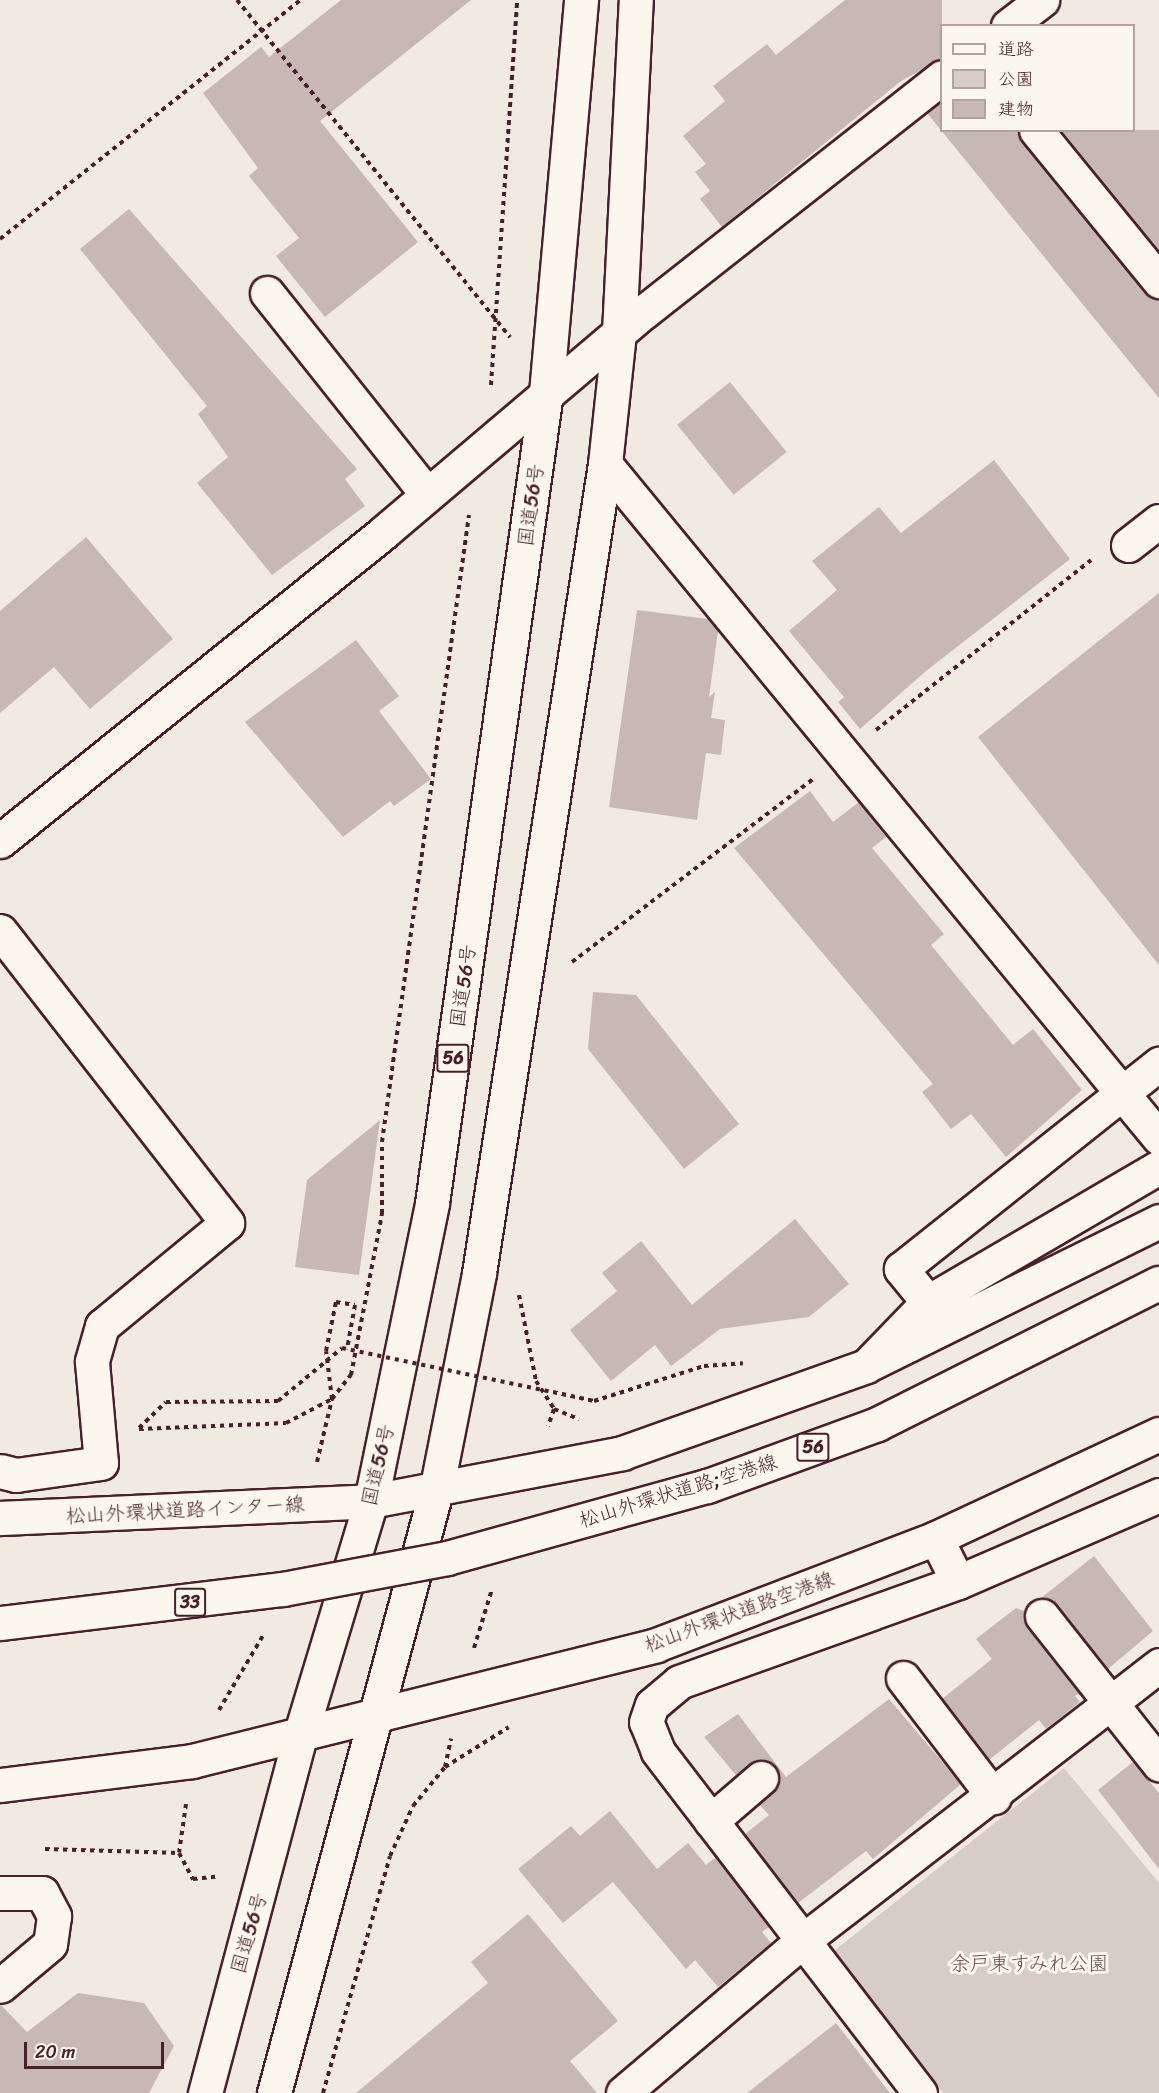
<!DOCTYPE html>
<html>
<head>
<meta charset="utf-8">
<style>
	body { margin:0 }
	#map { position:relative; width:1159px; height:2093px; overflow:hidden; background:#f0eae0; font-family:Sriracha,"Klee One",sans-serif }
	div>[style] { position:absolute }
	.green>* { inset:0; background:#d8ccc6 }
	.building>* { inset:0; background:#c8b8b3; transform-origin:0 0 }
	.path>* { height:4px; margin-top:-2px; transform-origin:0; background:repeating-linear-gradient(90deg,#4a1f2b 0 4.5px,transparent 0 9px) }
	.roads { filter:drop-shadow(2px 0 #4a1f2b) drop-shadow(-2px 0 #4a1f2b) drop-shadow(0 2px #4a1f2b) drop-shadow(0 -2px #4a1f2b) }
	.street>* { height:33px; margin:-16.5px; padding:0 16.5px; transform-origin:16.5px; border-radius:16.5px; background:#fbf7ec }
	.secondary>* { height:33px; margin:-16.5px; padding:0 16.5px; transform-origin:16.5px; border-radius:16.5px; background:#fbf7ec }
	.highway>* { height:33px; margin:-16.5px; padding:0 16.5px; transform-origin:16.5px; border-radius:16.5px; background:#fbf7ec }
	.path-bridge>* { height:4px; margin-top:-2px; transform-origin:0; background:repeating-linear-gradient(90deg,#4a1f2b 0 4.5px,transparent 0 9px) }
	.bridges { filter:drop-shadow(2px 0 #4a1f2b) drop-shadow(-2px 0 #4a1f2b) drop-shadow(0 2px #4a1f2b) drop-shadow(0 -2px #4a1f2b) }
	.highway-bridge>* { height:33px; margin:-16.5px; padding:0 16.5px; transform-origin:16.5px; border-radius:16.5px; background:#fbf7ec }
	span { translate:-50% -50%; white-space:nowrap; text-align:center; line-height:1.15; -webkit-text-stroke:6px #fbf7ec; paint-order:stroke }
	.shield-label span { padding:2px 4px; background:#fbf7ec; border:2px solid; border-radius:4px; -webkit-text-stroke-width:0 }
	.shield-label { font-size:18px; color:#4a1f2b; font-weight:700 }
	.street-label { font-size:20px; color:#4a1f2b }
	.park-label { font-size:20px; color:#6e4a52 }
	.legend { position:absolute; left:940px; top:24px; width:195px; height:108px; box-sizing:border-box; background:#fbf7ec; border:2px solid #b4a19f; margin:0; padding:8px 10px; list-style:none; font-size:18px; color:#4a1f2b }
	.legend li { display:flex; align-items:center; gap:12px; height:30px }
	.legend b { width:30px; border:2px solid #b4a19f }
	.scale { position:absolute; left:24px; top:2042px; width:140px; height:27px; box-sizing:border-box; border:3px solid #4a1f2b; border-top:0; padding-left:8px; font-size:18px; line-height:21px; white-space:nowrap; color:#4a1f2b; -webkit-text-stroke:4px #fbf7ec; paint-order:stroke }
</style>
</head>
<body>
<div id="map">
	<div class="green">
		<i style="clip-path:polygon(1064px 1768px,1159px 1883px,1159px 2093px,943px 2093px,830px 1954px)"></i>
	</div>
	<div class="building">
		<i style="clip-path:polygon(341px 0,471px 0,320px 121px,418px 242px,325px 317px,276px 256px,299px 238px,249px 176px,258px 168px,203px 93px,261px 47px,269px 57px)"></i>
		<i style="clip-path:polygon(845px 0,942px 0,942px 59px,901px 81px,722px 227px,700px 199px,710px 191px,695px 172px,706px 164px,683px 136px,725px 101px,713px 86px,767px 44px,776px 55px)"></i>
		<i style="clip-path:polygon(942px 101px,942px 130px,1018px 130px,1144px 293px,1159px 299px,1159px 398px,927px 113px)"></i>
		<i style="clip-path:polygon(1061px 130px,1159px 130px,1159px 251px)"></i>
		<i style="clip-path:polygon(129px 209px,357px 469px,345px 479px,365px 506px,272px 575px,197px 483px,228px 457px,198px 414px,207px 406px,80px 249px)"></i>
		<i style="left:730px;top:382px;width:90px;height:68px;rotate:51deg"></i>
		<i style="clip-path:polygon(994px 460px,1070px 559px,926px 671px,860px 729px,838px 702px,844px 697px,789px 631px,837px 590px,812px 561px,879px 507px,901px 533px)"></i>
		<i style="clip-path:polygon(86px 537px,173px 639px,90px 709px,54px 667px,0 713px,0 611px)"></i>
		<i style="clip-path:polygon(1159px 593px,1159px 965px,978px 737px)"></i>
		<i style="clip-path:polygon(637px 610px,708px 619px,718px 631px,709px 697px,715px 692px,711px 718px,725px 720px,721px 755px,706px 753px,697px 820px,609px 807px)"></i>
		<i style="clip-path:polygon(356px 640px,399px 696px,379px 711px,431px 779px,394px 806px,390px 801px,343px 837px,245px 722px)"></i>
		<i style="clip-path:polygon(810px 791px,833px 822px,859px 802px,886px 837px,872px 848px,944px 934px,931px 945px,1013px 1045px,1033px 1029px,1082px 1090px,1006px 1157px,971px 1114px,951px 1129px,922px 1092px,933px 1084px,734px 848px)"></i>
		<i style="clip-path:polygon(593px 992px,636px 995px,739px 1124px,684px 1169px,588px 1049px)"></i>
		<i style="clip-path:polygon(380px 1120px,359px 1275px,295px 1267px,307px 1180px)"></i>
		<i style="clip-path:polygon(795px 1219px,849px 1284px,809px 1317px,720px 1329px,671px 1366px,655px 1345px,611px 1381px,570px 1330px,617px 1291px,602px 1273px,641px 1241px,692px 1305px)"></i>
		<i style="clip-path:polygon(1094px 1556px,1153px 1631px,1108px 1669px,1057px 1604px,1041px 1598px)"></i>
		<i style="clip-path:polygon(1016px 1608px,1024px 1611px,1027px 1628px,1079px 1693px,1075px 1696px,1080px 1702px,1046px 1729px,1039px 1720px,989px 1760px,942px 1699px,992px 1659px,976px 1639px)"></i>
		<i style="clip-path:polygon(889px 1699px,961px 1784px,873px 1859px,866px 1851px,798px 1903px,745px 1834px,769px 1815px,759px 1804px,778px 1785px,776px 1766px,757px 1760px,736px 1775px,704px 1737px,738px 1714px,786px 1777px)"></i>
		<i style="clip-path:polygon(1133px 1762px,1159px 1793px,1159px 1869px,1098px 1790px)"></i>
		<i style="clip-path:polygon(610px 1811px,657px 1869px,688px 1843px,706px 1865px,716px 1857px,769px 1927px,762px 1932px,771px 1943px,718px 1987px,695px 1960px,686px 1969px,613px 1882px,563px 1923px,518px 1869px,571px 1826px,580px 1836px)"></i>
		<i style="clip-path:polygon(528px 1914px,618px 2021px,570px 2061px,597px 2093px,356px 2093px,488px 1983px,471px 1962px)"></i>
		<i style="clip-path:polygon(78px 1993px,144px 2003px,174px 2046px,149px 2093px,0 2093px,0 2004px,27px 2032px)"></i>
		<i style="clip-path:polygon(836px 2023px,890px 2093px,747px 2093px)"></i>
	</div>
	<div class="path">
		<i style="left:237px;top:0;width:434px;rotate:51deg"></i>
		<i style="left:0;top:239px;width:384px;rotate:-38.5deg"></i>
		<i style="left:491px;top:385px;width:386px;rotate:-86.1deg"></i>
		<i style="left:876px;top:730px;width:274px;rotate:-38.3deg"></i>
		<i style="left:572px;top:962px;width:303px;rotate:-37.2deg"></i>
		<i style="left:519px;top:1295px;width:88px;rotate:78.8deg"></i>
		<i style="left:536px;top:1381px;width:33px;rotate:57deg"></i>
		<i style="left:554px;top:1409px;width:18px;rotate:109deg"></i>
		<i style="left:553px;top:1392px;width:42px;rotate:12.4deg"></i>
		<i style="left:594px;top:1401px;width:115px;rotate:-17.7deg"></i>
		<i style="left:704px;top:1366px;width:39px;rotate:-4deg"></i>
		<i style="left:554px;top:1409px;width:27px;rotate:22deg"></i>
		<i style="left:139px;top:1428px;width:37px;rotate:-44deg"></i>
		<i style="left:139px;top:1429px;width:147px;rotate:-2.3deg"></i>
		<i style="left:286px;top:1423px;width:52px;rotate:-27.6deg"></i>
		<i style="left:332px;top:1399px;width:48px;rotate:-97.1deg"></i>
		<i style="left:326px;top:1351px;width:50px;rotate:-78.5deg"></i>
		<i style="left:336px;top:1302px;width:19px;rotate:9deg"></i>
		<i style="left:355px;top:1305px;width:45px;rotate:100.3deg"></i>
		<i style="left:317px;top:1462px;width:65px;rotate:-76.6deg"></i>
		<i style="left:332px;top:1399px;width:31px;rotate:-52deg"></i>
		<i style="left:351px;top:1375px;width:164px;rotate:-79.1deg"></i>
		<i style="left:382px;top:1214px;width:72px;rotate:-90deg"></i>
		<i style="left:382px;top:1142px;width:633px;rotate:-82.1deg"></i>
		<i style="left:474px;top:1648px;width:62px;rotate:-73deg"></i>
		<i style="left:219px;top:1710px;width:88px;rotate:-59.4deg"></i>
		<i style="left:445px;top:1767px;width:75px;rotate:-32deg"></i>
		<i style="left:186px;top:1804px;width:49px;rotate:98.1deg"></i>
		<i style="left:179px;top:1853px;width:30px;rotate:62deg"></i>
		<i style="left:193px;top:1879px;width:27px;rotate:-6deg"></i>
		<i style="left:45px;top:1849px;width:134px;rotate:1.7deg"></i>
		<i style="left:323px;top:2093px;width:246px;rotate:-74.2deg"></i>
		<i style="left:390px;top:1856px;width:55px;rotate:-65.3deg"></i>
		<i style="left:413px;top:1806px;width:50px;rotate:-50.6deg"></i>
		<i style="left:445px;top:1767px;width:29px;rotate:-78deg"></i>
	</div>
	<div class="roads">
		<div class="street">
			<i style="left:1008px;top:26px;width:43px;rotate:-37.4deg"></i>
			<i style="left:1036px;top:130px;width:195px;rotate:50.8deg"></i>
			<i style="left:267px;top:293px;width:256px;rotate:51.5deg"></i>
			<i style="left:605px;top:464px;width:872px;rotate:50.58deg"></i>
			<i style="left:1128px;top:545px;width:39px;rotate:-38deg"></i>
			<i style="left:0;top:841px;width:493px;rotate:-38.8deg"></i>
			<i style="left:384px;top:532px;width:342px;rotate:-40.3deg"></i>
			<i style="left:645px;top:311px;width:378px;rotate:-38.2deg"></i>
			<i style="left:0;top:931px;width:370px;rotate:52.1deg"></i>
			<i style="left:227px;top:1223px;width:162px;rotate:140.5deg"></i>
			<i style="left:102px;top:1326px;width:37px;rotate:106deg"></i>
			<i style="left:92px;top:1362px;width:101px;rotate:84.9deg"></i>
			<i style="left:101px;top:1463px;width:86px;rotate:172deg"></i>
			<i style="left:16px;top:1475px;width:16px;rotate:-166deg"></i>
			<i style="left:928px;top:1302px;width:43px;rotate:-129.3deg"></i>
			<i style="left:901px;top:1269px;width:330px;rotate:-38.5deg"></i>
			<i style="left:1042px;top:1616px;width:189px;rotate:51.7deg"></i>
			<i style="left:903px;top:1678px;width:150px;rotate:52.6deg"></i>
			<i style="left:711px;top:1821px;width:66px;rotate:-40.7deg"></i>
			<i style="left:0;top:1893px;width:42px"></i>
			<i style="left:42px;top:1893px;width:26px;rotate:62deg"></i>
			<i style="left:54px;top:1916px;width:28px;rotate:98deg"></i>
			<i style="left:50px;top:1944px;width:65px;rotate:140deg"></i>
			<i style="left:623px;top:2093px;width:233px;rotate:-40.3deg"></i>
			<i style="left:801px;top:1942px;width:453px;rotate:-37.7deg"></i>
			<i style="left:920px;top:2093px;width:431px;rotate:-127.5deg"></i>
			<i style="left:658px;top:1751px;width:31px;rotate:-112deg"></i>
			<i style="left:646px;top:1722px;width:18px;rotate:-71deg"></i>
			<i style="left:652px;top:1705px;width:35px;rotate:-40deg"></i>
			<i style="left:679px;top:1682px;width:296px;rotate:-19.7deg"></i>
		</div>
		<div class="secondary">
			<i style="left:870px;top:1362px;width:83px;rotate:-46deg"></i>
			<i style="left:928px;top:1302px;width:268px;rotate:-30.3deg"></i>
			<i style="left:936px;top:1538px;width:49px;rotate:63.4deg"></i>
			<i style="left:958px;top:1582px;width:219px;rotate:-23.4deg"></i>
		</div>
		<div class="highway">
			<i style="left:0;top:1518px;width:371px;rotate:-2.6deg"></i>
			<i style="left:371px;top:1501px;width:256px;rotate:-10.8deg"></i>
			<i style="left:622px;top:1453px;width:259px;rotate:-19.6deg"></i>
			<i style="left:866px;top:1366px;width:327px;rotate:-26.3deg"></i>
			<i style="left:0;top:1785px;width:193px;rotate:-7.1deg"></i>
			<i style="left:192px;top:1761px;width:478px;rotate:-14deg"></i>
			<i style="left:656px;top:1645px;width:300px;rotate:-20.9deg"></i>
			<i style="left:936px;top:1538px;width:246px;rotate:-25deg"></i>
			<i style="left:205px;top:2093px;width:369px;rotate:-75.1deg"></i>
			<i style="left:300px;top:1736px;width:245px;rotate:-73.2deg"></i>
			<i style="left:371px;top:1501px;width:304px;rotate:-78.4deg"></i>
			<i style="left:432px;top:1203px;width:818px;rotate:-81.99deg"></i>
			<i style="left:546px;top:393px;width:395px;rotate:-84.9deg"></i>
			<i style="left:274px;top:2093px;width:623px;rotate:-74.94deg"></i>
			<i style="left:436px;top:1491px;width:222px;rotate:-78.8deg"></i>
			<i style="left:479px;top:1273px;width:819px;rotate:-81.15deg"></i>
			<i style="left:605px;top:464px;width:133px;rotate:-83.9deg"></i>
			<i style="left:619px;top:332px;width:332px;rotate:-87.1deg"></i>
		</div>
	</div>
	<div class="path-bridge">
		<i style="left:166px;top:1402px;width:112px;rotate:-0.5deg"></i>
		<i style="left:278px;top:1401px;width:83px;rotate:-39.6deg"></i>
		<i style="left:342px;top:1348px;width:216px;rotate:11.8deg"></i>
	</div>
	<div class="bridges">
		<div class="highway-bridge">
			<i style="left:0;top:1623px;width:285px;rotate:-6.9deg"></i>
			<i style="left:283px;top:1589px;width:167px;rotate:-10.7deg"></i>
			<i style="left:447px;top:1558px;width:270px;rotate:-15.5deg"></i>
			<i style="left:707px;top:1486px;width:181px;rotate:-20deg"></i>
			<i style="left:877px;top:1424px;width:315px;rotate:-26.6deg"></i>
		</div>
	</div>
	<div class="shield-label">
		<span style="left:453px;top:1058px">56</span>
		<span style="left:813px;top:1447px">56</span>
		<span style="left:190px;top:1602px">33</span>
	</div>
	<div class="street-label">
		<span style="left:531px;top:505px;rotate:-82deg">国道56号</span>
		<span style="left:463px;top:986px;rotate:-82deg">国道56号</span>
		<span style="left:378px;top:1465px;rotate:-77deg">国道56号</span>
		<span style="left:678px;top:1491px;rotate:-17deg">松山外環状道路;空港線</span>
		<span style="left:185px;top:1510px;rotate:-3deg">松山外環状道路インター線</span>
		<span style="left:739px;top:1612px;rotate:-20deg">松山外環状道路空港線</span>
		<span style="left:249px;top:1933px;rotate:-74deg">国道56号</span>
	</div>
	<div class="park-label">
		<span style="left:1029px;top:1963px">余戸東すみれ公園</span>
	</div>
	<ul class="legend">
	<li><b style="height:8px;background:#fbf7ec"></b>道路</li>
	<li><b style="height:16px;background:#d8ccc6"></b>公園</li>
	<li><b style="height:16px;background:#c8b8b3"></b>建物</li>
	</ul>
	<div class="scale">20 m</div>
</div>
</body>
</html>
